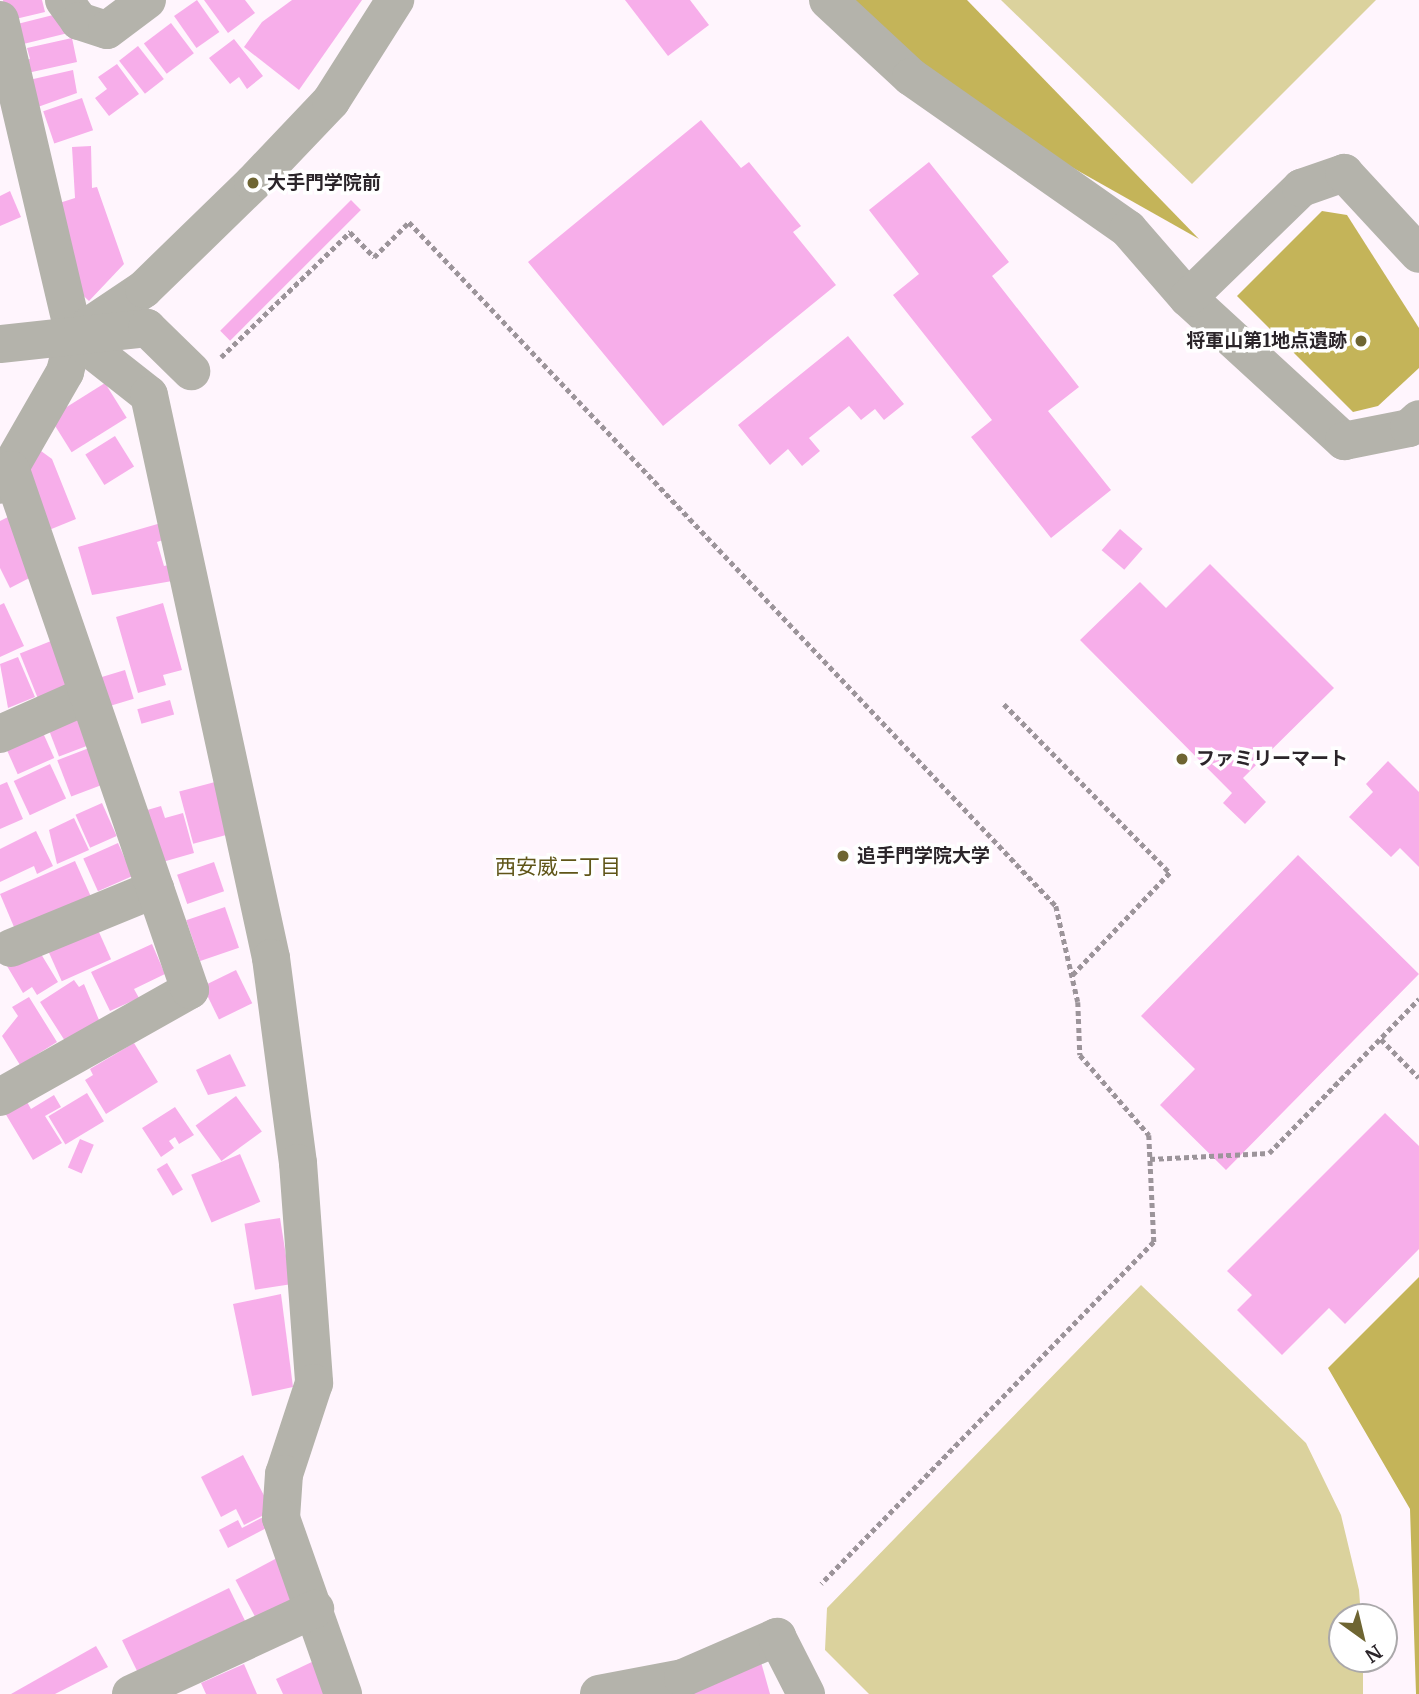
<!DOCTYPE html>
<html>
<head>
<meta charset="utf-8">
<style>
	body { margin:0 }
	#map { position:relative; width:1419px; height:1694px; overflow:hidden; background:#fff5fd; font-family:Merriweather,"Noto Sans JP",serif }
	div>[style] { position:absolute }
	.green>* { inset:0; background:#dbd29d }
	.forest>* { inset:0; background:#c4b459 }
	.building>* { inset:0; background:#f7aeea; transform-origin:0 0 }
	.path>* { height:4.5px; margin-top:-2.25px; transform-origin:0; background:repeating-linear-gradient(90deg,#9c949a 0 5px,transparent 0 8.5px) }
	.minor>* { height:38px; margin:-19px; padding:0 19px; transform-origin:19px; border-radius:19px; background:#b4b3ab }
	.dots>* { width:19px; height:19px; translate:-50% -50%; box-sizing:border-box; border:4px solid #fff; border-radius:50% }
	span { translate:-50% -50%; white-space:nowrap; text-align:center; line-height:1.15; -webkit-text-stroke:7px #fff; paint-order:stroke }
	.poi-label { font-size:19px; color:#2b252a; font-weight:700 }
	.left { translate:0 -50%; text-align:left }
	.right { translate:-100% -50%; text-align:right }
	.neighbourhood-label { font-size:21px; color:#5f5518 }
	.north { position:absolute; left:1328px; top:1603px; width:70px; height:70px; box-sizing:border-box; background:#fff; border:2px solid #aaa8aa; border-radius:50%; rotate:146deg; font-size:19px; font-weight:700; line-height:28px; text-align:center; color:#2b252a }
	.north::after { content:''; display:block; margin:auto; width:24px; height:32px; background:#6e6532; clip-path:polygon(50% 0,100% 100%,50% 72%,0 100%) }
</style>
</head>
<body>
<div id="map">
	<div class="green">
		<i style="clip-path:polygon(1001px 0,1376px 0,1192px 184px)"></i>
		<i style="clip-path:polygon(1141px 1285px,1306px 1443px,1341px 1515px,1359px 1590px,1361px 1617px,1342px 1617px,1342px 1659px,1363px 1659px,1363px 1694px,869px 1694px,825px 1650px,827px 1608px)"></i>
	</div>
	<div class="forest">
		<i style="clip-path:polygon(834px 0,967px 0,1199px 239px,956px 102px)"></i>
		<i style="clip-path:polygon(1322px 211px,1347px 215px,1419px 328px,1419px 368px,1378px 406px,1353px 412px,1237px 296px)"></i>
		<i style="clip-path:polygon(1419px 1277px,1419px 1694px,1416px 1694px,1410px 1509px,1328px 1368px)"></i>
	</div>
	<div class="building">
		<i style="clip-path:polygon(3px 0,42px 0,45px 12px,7px 21px)"></i>
		<i style="left:197px;top:0;width:39px;height:28px;rotate:55deg"></i>
		<i style="clip-path:polygon(204px 0,245px 0,255px 13px,228px 33px)"></i>
		<i style="clip-path:polygon(292px 0,362px 0,299px 90px,244px 47px,262px 22px)"></i>
		<i style="clip-path:polygon(625px 0,690px 0,709px 25px,668px 56px)"></i>
		<i style="left:61px;top:13px;width:21px;height:43px;rotate:76deg"></i>
		<i style="left:171px;top:23px;width:38px;height:34px;rotate:53deg"></i>
		<i style="clip-path:polygon(72px 38px,77px 62px,23px 74px,20px 61px,30px 59px,27px 48px)"></i>
		<i style="clip-path:polygon(234px 39px,263px 76px,247px 89px,239px 77px,230px 84px,209px 58px)"></i>
		<i style="left:138px;top:46px;width:42px;height:24px;rotate:52deg"></i>
		<i style="clip-path:polygon(117px 64px,139px 94px,109px 116px,95px 98px,107px 89px,98px 77px)"></i>
		<i style="clip-path:polygon(73px 70px,77px 93px,35px 108px,29px 80px)"></i>
		<i style="left:82px;top:98px;width:34px;height:41px;rotate:71deg"></i>
		<i style="clip-path:polygon(701px 120px,741px 168px,749px 162px,801px 226px,793px 232px,836px 285px,663px 426px,528px 262px)"></i>
		<i style="clip-path:polygon(91px 146px,92px 188px,97px 187px,124px 264px,89px 301px,73px 286px,53px 205px,75px 198px,72px 147px)"></i>
		<i style="clip-path:polygon(929px 162px,1009px 262px,992px 276px,1079px 387px,1048px 411px,1111px 490px,1051px 538px,971px 437px,992px 420px,893px 295px,919px 274px,869px 210px)"></i>
		<i style="clip-path:polygon(10px 191px,21px 217px,0 226px,0 196px)"></i>
		<i style="left:351px;top:200px;width:14px;height:185px;rotate:45deg"></i>
		<i style="clip-path:polygon(848px 336px,904px 404px,884px 420px,875px 409px,861px 420px,849px 406px,809px 438px,820px 451px,802px 466px,788px 449px,770px 465px,738px 425px)"></i>
		<i style="left:105px;top:383px;width:41px;height:65px;rotate:58deg"></i>
		<i style="left:115px;top:436px;width:36px;height:35px;rotate:58deg"></i>
		<i style="clip-path:polygon(41px 451px,52px 459px,76px 519px,49px 530px,20px 459px)"></i>
		<i style="clip-path:polygon(10px 516px,39px 573px,10px 588px,0 568px,0 521px)"></i>
		<i style="clip-path:polygon(161px 523px,166px 539px,157px 542px,164px 566px,173px 564px,178px 580px,92px 595px,78px 547px)"></i>
		<i style="left:1120px;top:529px;width:30px;height:28px;rotate:41deg"></i>
		<i style="clip-path:polygon(1210px 564px,1334px 688px,1243px 778px,1266px 802px,1245px 824px,1223px 803px,1232px 793px,1080px 640px,1140px 582px,1166px 608px)"></i>
		<i style="clip-path:polygon(4px 603px,24px 646px,0 657px,0 605px)"></i>
		<i style="clip-path:polygon(163px 603px,182px 670px,163px 675px,166px 685px,138px 693px,116px 617px)"></i>
		<i style="left:56px;top:639px;width:51px;height:39px;rotate:68deg"></i>
		<i style="clip-path:polygon(18px 657px,35px 697px,8px 708px,0 664px)"></i>
		<i style="left:125px;top:670px;width:30px;height:26px;rotate:73deg"></i>
		<i style="left:170px;top:700px;width:15px;height:34px;rotate:74deg"></i>
		<i style="left:74px;top:709px;width:39px;height:31px;rotate:69deg"></i>
		<i style="left:40px;top:726px;width:35px;height:40px;rotate:66deg"></i>
		<i style="left:89px;top:748px;width:39px;height:34px;rotate:69deg"></i>
		<i style="clip-path:polygon(1388px 761px,1419px 792px,1419px 867px,1400px 848px,1391px 857px,1349px 817px,1373px 792px,1366px 784px)"></i>
		<i style="left:50px;top:764px;width:38px;height:40px;rotate:65deg"></i>
		<i style="clip-path:polygon(7px 782px,23px 819px,0 829px,0 785px)"></i>
		<i style="left:215px;top:782px;width:54px;height:37px;rotate:75deg"></i>
		<i style="left:102px;top:803px;width:36px;height:29px;rotate:66deg"></i>
		<i style="clip-path:polygon(161px 806px,165px 818px,183px 813px,194px 853px,152px 865px,137px 813px)"></i>
		<i style="clip-path:polygon(74px 818px,89px 850px,57px 864px,49px 830px)"></i>
		<i style="clip-path:polygon(36px 831px,53px 866px,37px 874px,34px 866px,0 882px,0 849px)"></i>
		<i style="left:118px;top:843px;width:36px;height:38px;rotate:66deg"></i>
		<i style="clip-path:polygon(1298px 855px,1419px 974px,1226px 1170px,1160px 1105px,1195px 1069px,1141px 1016px)"></i>
		<i style="clip-path:polygon(75px 861px,92px 899px,14px 927px,0 894px)"></i>
		<i style="left:214px;top:862px;width:31px;height:39px;rotate:71deg"></i>
		<i style="left:225px;top:907px;width:43px;height:41px;rotate:71deg"></i>
		<i style="left:94px;top:921px;width:42px;height:54px;rotate:66deg"></i>
		<i style="clip-path:polygon(152px 944px,165px 974px,134px 989px,139px 998px,110px 1011px,91px 972px)"></i>
		<i style="clip-path:polygon(38px 949px,58px 982px,37px 995px,32px 987px,23px 993px,7px 966px)"></i>
		<i style="left:236px;top:970px;width:37px;height:37px;rotate:64deg"></i>
		<i style="clip-path:polygon(74px 980px,79px 987px,84px 984px,99px 1020px,65px 1041px,40px 1002px)"></i>
		<i style="clip-path:polygon(29px 997px,57px 1042px,20px 1065px,2px 1036px,18px 1016px,12px 1007px)"></i>
		<i style="clip-path:polygon(134px 1043px,158px 1082px,106px 1114px,85px 1080px,93px 1075px,90px 1069px)"></i>
		<i style="clip-path:polygon(230px 1054px,246px 1086px,208px 1095px,196px 1070px)"></i>
		<i style="left:87px;top:1093px;width:33px;height:45px;rotate:59deg"></i>
		<i style="clip-path:polygon(54px 1095px,61px 1107px,45px 1116px,62px 1143px,33px 1160px,5px 1113px,26px 1100px,31px 1109px)"></i>
		<i style="left:236px;top:1096px;width:44px;height:50px;rotate:54deg"></i>
		<i style="clip-path:polygon(175px 1107px,194px 1135px,179px 1144px,175px 1137px,169px 1141px,174px 1148px,161px 1157px,142px 1128px)"></i>
		<i style="clip-path:polygon(1385px 1113px,1419px 1146px,1419px 1249px,1345px 1324px,1329px 1308px,1282px 1355px,1237px 1310px,1252px 1295px,1227px 1271px)"></i>
		<i style="left:80px;top:1139px;width:15px;height:31px;rotate:23deg"></i>
		<i style="left:240px;top:1154px;width:52px;height:53px;rotate:67deg"></i>
		<i style="left:167px;top:1163px;width:31px;height:12px;rotate:59deg"></i>
		<i style="left:280px;top:1218px;width:67px;height:36px;rotate:81deg"></i>
		<i style="clip-path:polygon(281px 1294px,293px 1387px,252px 1396px,233px 1304px)"></i>
		<i style="clip-path:polygon(243px 1455px,272px 1511px,244px 1525px,236px 1509px,221px 1517px,201px 1477px)"></i>
		<i style="clip-path:polygon(275px 1511px,280px 1521px,228px 1548px,219px 1530px,238px 1520px,242px 1528px)"></i>
		<i style="left:277px;top:1558px;width:50px;height:47px;rotate:62deg"></i>
		<i style="left:229px;top:1588px;width:41px;height:119px;rotate:64deg"></i>
		<i style="clip-path:polygon(96px 1646px,108px 1667px,55px 1694px,11px 1694px)"></i>
		<i style="clip-path:polygon(316px 1660px,331px 1694px,283px 1694px,276px 1679px)"></i>
		<i style="clip-path:polygon(761px 1662px,770px 1694px,656px 1694px)"></i>
		<i style="clip-path:polygon(244px 1664px,257px 1694px,206px 1694px,201px 1683px)"></i>
	</div>
	<div class="path">
		<i style="left:221px;top:357px;width:180px;rotate:-44.1deg"></i>
		<i style="left:350px;top:232px;width:35px;rotate:46deg"></i>
		<i style="left:374px;top:257px;width:49px;rotate:-45deg"></i>
		<i style="left:409px;top:222px;width:942px;rotate:46.59deg"></i>
		<i style="left:1056px;top:906px;width:98px;rotate:77.1deg"></i>
		<i style="left:1078px;top:1002px;width:53px;rotate:87.8deg"></i>
		<i style="left:1080px;top:1055px;width:106px;rotate:49.2deg"></i>
		<i style="left:1149px;top:1135px;width:107px;rotate:87.3deg"></i>
		<i style="left:1154px;top:1242px;width:477px;rotate:134.2deg"></i>
		<i style="left:1004px;top:704px;width:237px;rotate:45.5deg"></i>
		<i style="left:1170px;top:873px;width:141px;rotate:133.6deg"></i>
		<i style="left:1381px;top:1039px;width:54px;rotate:45.7deg"></i>
		<i style="left:1150px;top:1159px;width:119px;rotate:-2.9deg"></i>
		<i style="left:1269px;top:1153px;width:215px;rotate:-45.8deg"></i>
	</div>
	<div class="minor">
		<i style="left:64px;top:0;width:26px;rotate:54deg"></i>
		<i style="left:79px;top:21px;width:29px;rotate:18deg"></i>
		<i style="left:107px;top:30px;width:50px;rotate:-36.9deg"></i>
		<i style="left:828px;top:0;width:113px;rotate:42.9deg"></i>
		<i style="left:911px;top:77px;width:265px;rotate:35deg"></i>
		<i style="left:1128px;top:229px;width:91px;rotate:49deg"></i>
		<i style="left:1188px;top:298px;width:212px;rotate:42.5deg"></i>
		<i style="left:1344px;top:441px;width:66px;rotate:-11.3deg"></i>
		<i style="left:1409px;top:428px;width:13px;rotate:-42deg"></i>
		<i style="left:0;top:20px;width:325px;rotate:76.8deg"></i>
		<i style="left:74px;top:336px;width:37px;rotate:104deg"></i>
		<i style="left:65px;top:372px;width:130px;rotate:119.9deg"></i>
		<i style="left:1188px;top:298px;width:158px;rotate:-44.2deg"></i>
		<i style="left:1301px;top:188px;width:46px;rotate:-19.2deg"></i>
		<i style="left:1344px;top:173px;width:110px;rotate:47.2deg"></i>
		<i style="left:74px;top:336px;width:95px;rotate:38.2deg"></i>
		<i style="left:149px;top:395px;width:576px;rotate:77.77deg"></i>
		<i style="left:271px;top:958px;width:207px;rotate:82.5deg"></i>
		<i style="left:298px;top:1163px;width:221px;rotate:85.8deg"></i>
		<i style="left:314px;top:1383px;width:96px;rotate:108.2deg"></i>
		<i style="left:284px;top:1474px;width:44px;rotate:93.9deg"></i>
		<i style="left:281px;top:1518px;width:187px;rotate:70.6deg"></i>
		<i style="left:74px;top:336px;width:84px;rotate:-33.9deg"></i>
		<i style="left:144px;top:289px;width:152px;rotate:-44.2deg"></i>
		<i style="left:253px;top:183px;width:113px;rotate:-46.4deg"></i>
		<i style="left:331px;top:101px;width:120px;rotate:-57.6deg"></i>
		<i style="left:0;top:344px;width:148px;rotate:-6.2deg"></i>
		<i style="left:147px;top:328px;width:62px;rotate:44.3deg"></i>
		<i style="left:0;top:734px;width:96px;rotate:-23.9deg"></i>
		<i style="left:11px;top:948px;width:156px;rotate:-22.3deg"></i>
		<i style="left:0;top:1097px;width:218px;rotate:-29.4deg"></i>
		<i style="left:190px;top:990px;width:550px;rotate:-109deg"></i>
		<i style="left:131px;top:1694px;width:203px;rotate:-24.8deg"></i>
		<i style="left:599px;top:1694px;width:86px;rotate:-10.8deg"></i>
		<i style="left:683px;top:1678px;width:103px;rotate:-23.6deg"></i>
		<i style="left:777px;top:1637px;width:64px;rotate:63deg"></i>
	</div>
	<div class="dots">
		<i style="left:253px;top:183px;background:#6e6532"></i>
		<i style="left:1361px;top:341px;background:#6e6532"></i>
		<i style="left:1182px;top:759px;background:#6e6532"></i>
		<i style="left:843px;top:856px;background:#6e6532"></i>
	</div>
	<div class="poi-label">
		<span class="left" style="left:267px;top:183px">大手門学院前</span>
		<span class="right" style="left:1347px;top:341px">将軍山第1地点遺跡</span>
		<span class="left" style="left:1196px;top:759px">ファミリーマート</span>
		<span class="left" style="left:857px;top:856px">追手門学院大学</span>
	</div>
	<div class="neighbourhood-label">
		<span style="left:558px;top:867px">西安威二丁目</span>
	</div>
	<div class="north">N</div>
</div>
</body>
</html>
